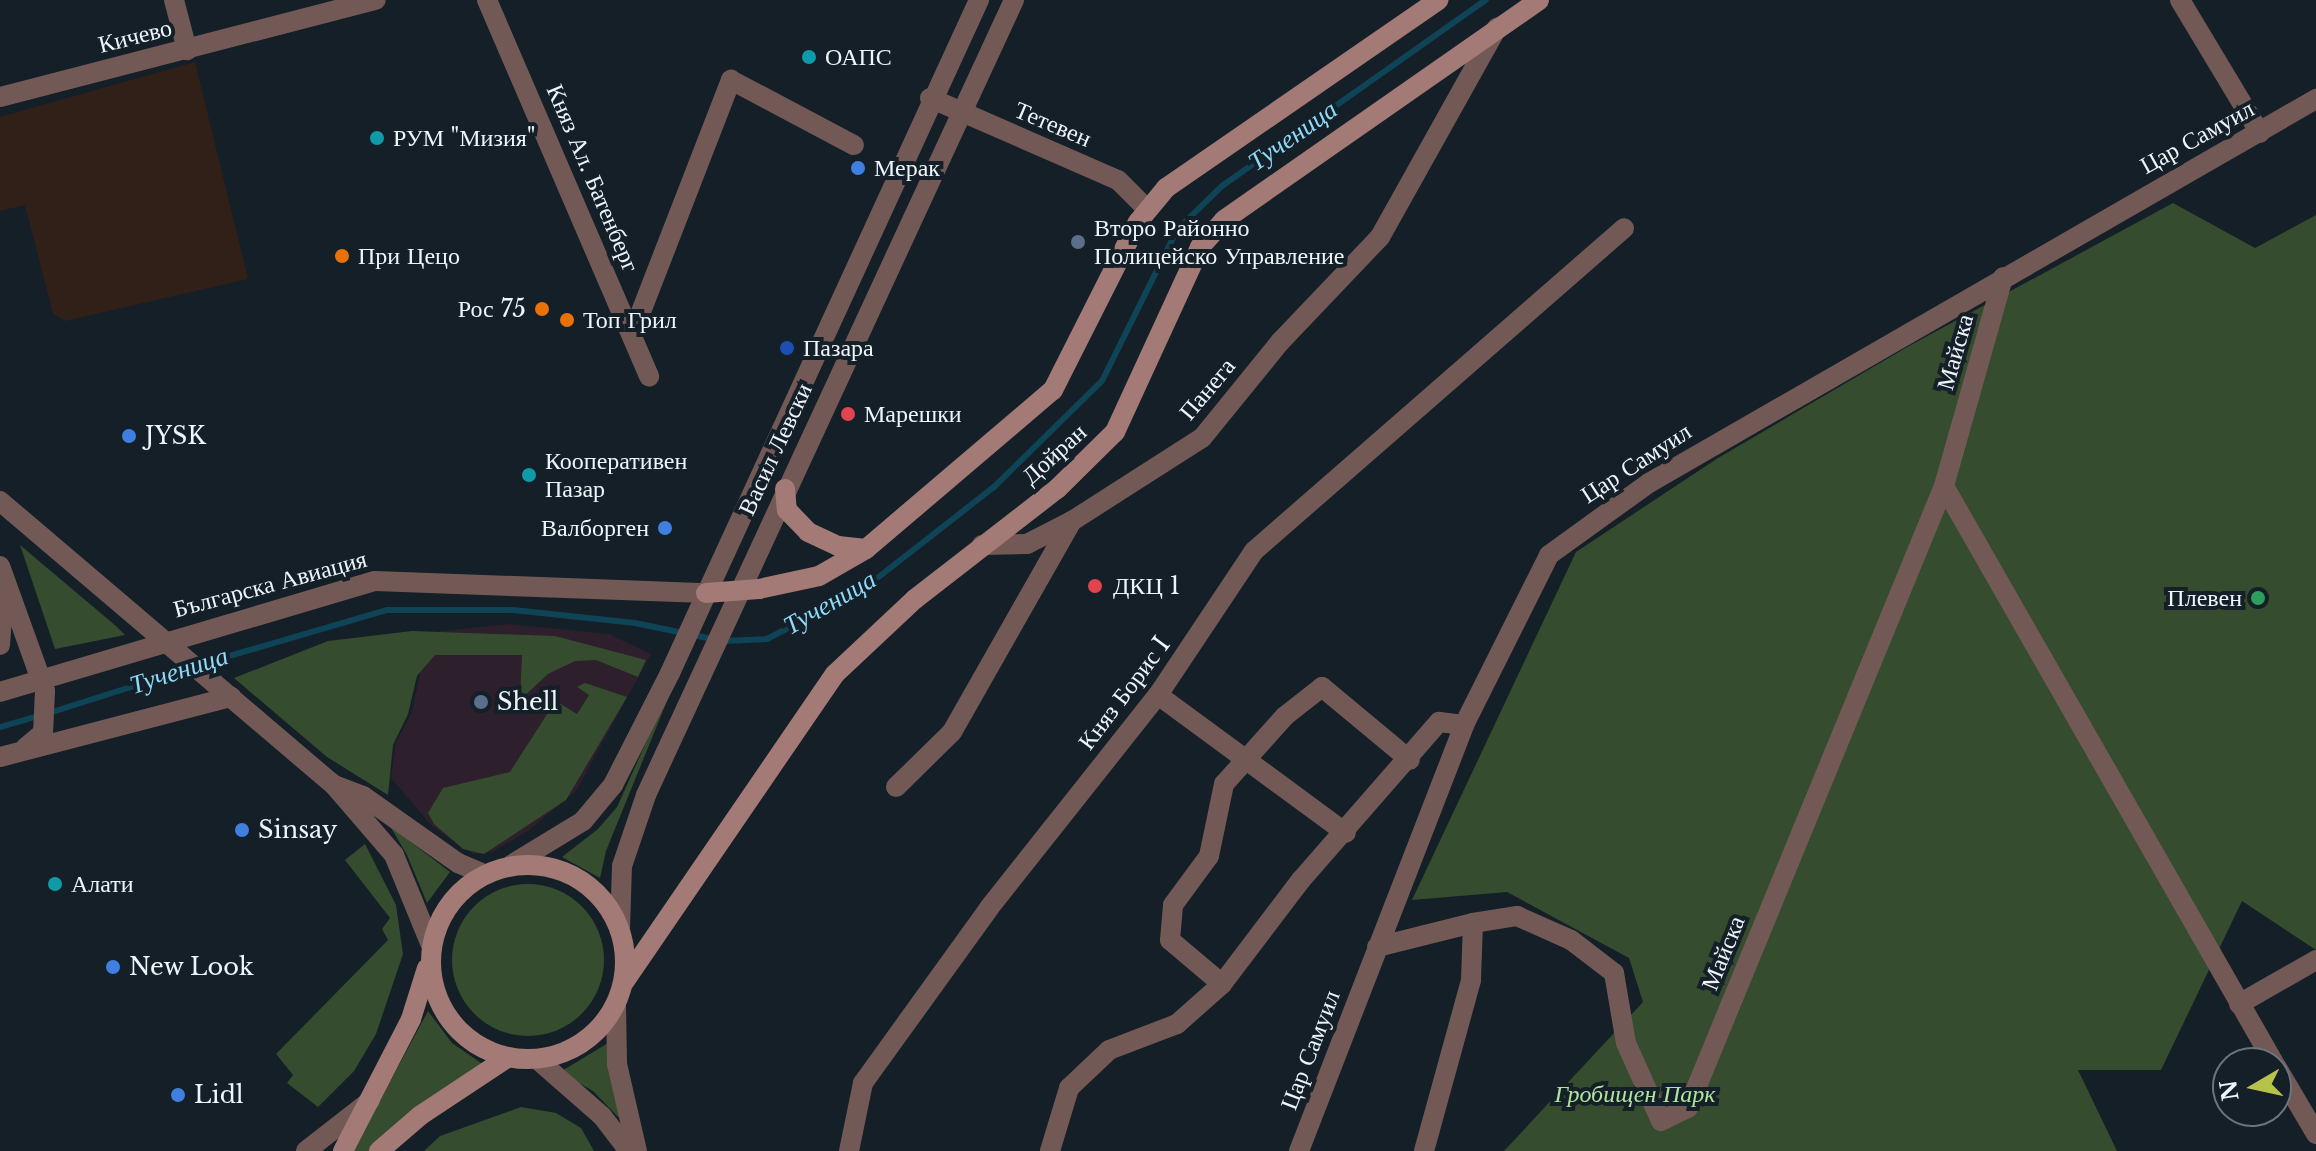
<!DOCTYPE html>
<html>
<head>
<meta charset="utf-8">
<style>
	body { margin:0 }
	#map { position:relative; width:2316px; height:1151px; overflow:hidden; background:#141f28; font-family:"Libre Baskerville",serif }
	div>[style] { position:absolute }
	.commercial>* { inset:0; background:#2d1f2c }
	.industrial>* { inset:0; background:#312018 }
	.green>* { inset:0; background:#354c2e }
	.round { border-radius:50% }
	.stream>* { height:6px; margin:-3px; padding:0 3px; transform-origin:3px; border-radius:3px; background:#0f4356 }
	.minor>* { height:20px; margin:-10px; padding:0 10px; transform-origin:10px; border-radius:10px; background:#735956 }
	.tertiary>* { height:20px; margin:-10px; padding:0 10px; transform-origin:10px; border-radius:10px; background:#735956 }
	.secondary>* { height:20px; margin:-10px; padding:0 10px; transform-origin:10px; border-radius:10px; background:#a37a75 }
	.secondary>.ring { margin:-10px; padding:0; box-sizing:content-box; background:none; border:20px solid #a37a75; border-radius:50% }
	.dots>* { width:22px; height:22px; translate:-50% -50%; box-sizing:border-box; border:4px solid #141f28; border-radius:50% }
	span { translate:-50% -50%; white-space:nowrap; text-align:center; line-height:1.15; -webkit-text-stroke:8px #141f28; paint-order:stroke }
	.street-label { font-size:24px; color:#edf5fb }
	.poi-label { font-size:24px; color:#edf5fb }
	.left { translate:0 -50%; text-align:left }
	.right { translate:-100% -50%; text-align:right }
	.park-label { font-size:24px; color:#afe49f; font-style:italic }
	.water-label { font-size:26px; color:#8fdaf9; font-style:italic }
	.north { position:absolute; left:2212px; top:1047px; width:80px; height:80px; box-sizing:border-box; background:#141f28; border:2px solid #6b757c; border-radius:50%; rotate:261deg; font-size:22px; font-weight:700; line-height:32px; text-align:center; color:#edf5fb }
	.north::after { content:''; display:block; margin:auto; width:28px; height:36px; background:#b6c249; clip-path:polygon(50% 0,100% 100%,50% 72%,0 100%) }
</style>
</head>
<body>
<div id="map">
	<div class="commercial">
		<i style="clip-path:polygon(509px 624px,609px 634px,651px 654px,576px 791px,528px 831px,492px 852px,473px 854px,433px 827px,391px 778px,396px 742px,412px 712px,423px 660px,440px 631px)"></i>
	</div>
	<div class="industrial">
		<i style="clip-path:polygon(195px 62px,248px 279px,65px 321px,53px 314px,25px 205px,0 211px,0 117px)"></i>
	</div>
	<div class="green">
		<i style="clip-path:polygon(2173px 203px,2255px 248px,2316px 215px,2316px 950px,2242px 901px,2161px 1070px,2078px 1070px,2117px 1151px,1504px 1151px,1643px 1002px,1629px 958px,1507px 892px,1412px 900px,1576px 552px,1718px 458px,1909px 346px)"></i>
		<i style="clip-path:polygon(20px 545px,116px 626px,125px 635px,55px 649px)"></i>
		<i style="clip-path:polygon(412px 631px,555px 636px,646px 660px,638px 677px,596px 660px,575px 661px,548px 674px,520px 700px,522px 655px,435px 655px,417px 676px,408px 714px,393px 745px,388px 795px,327px 757px,234px 678px,328px 641px)"></i>
		<i style="clip-path:polygon(689px 647px,606px 851px,600px 878px,562px 857px,598px 829px,617px 807px)"></i>
		<i style="clip-path:polygon(585px 683px,627px 697px,566px 800px,484px 854px,463px 849px,434px 824px,428px 813px,443px 788px,510px 772px,549px 711px,561px 704px,577px 714px,589px 695px,577px 687px)"></i>
		<i style="clip-path:polygon(390px 826px,450px 872px,427px 903px,407px 855px)"></i>
		<i style="clip-path:polygon(365px 844px,396px 905px,403px 954px,376px 1034px,354px 1071px,318px 1107px,287px 1083px,293px 1075px,276px 1054px,388px 940px,382px 929px,390px 918px,345px 860px)"></i>
		<i class="round" style="left:452px;top:884px;width:152px;height:152px"></i>
		<i style="clip-path:polygon(428px 1011px,452px 1043px,487px 1067px,369px 1151px,353px 1151px)"></i>
		<i style="clip-path:polygon(613px 1040px,622px 1121px,593px 1091px,560px 1072px)"></i>
		<i style="clip-path:polygon(521px 1107px,556px 1113px,581px 1128px,594px 1151px,424px 1151px,440px 1136px)"></i>
	</div>
	<div class="stream">
		<i style="left:723px;top:641px;width:44px;rotate:-2.6deg"></i>
		<i style="left:767px;top:639px;width:107px;rotate:-27.3deg"></i>
		<i style="left:862px;top:590px;width:167px;rotate:-38deg"></i>
		<i style="left:994px;top:487px;width:151px;rotate:-44.5deg"></i>
		<i style="left:1102px;top:381px;width:169px;rotate:-63.6deg"></i>
		<i style="left:1177px;top:230px;width:63px;rotate:-44.4deg"></i>
		<i style="left:1222px;top:186px;width:323px;rotate:-35.2deg"></i>
		<i style="left:202px;top:664px;width:193px;rotate:-16.3deg"></i>
		<i style="left:387px;top:610px;width:126px"></i>
		<i style="left:513px;top:610px;width:123px;rotate:6.1deg"></i>
		<i style="left:635px;top:623px;width:79px;rotate:11.7deg"></i>
		<i style="left:49px;top:713px;width:149px;rotate:-17.6deg"></i>
		<i style="left:0;top:727px;width:40px;rotate:-16deg"></i>
	</div>
	<div class="minor">
		<i style="left:174px;top:0;width:52px;rotate:75.4deg"></i>
		<i style="left:487px;top:0;width:410px;rotate:66.7deg"></i>
		<i style="left:2180px;top:0;width:155px;rotate:59deg"></i>
		<i style="left:0;top:97px;width:388px;rotate:-14.5deg"></i>
		<i style="left:930px;top:98px;width:205px;rotate:23.6deg"></i>
		<i style="left:1118px;top:180px;width:41px;rotate:45deg"></i>
		<i style="left:632px;top:335px;width:274px;rotate:-68.8deg"></i>
		<i style="left:731px;top:80px;width:139px;rotate:27.9deg"></i>
		<i style="left:1944px;top:486px;width:665px;rotate:60.23deg"></i>
		<i style="left:982px;top:545px;width:45px;rotate:-1.3deg"></i>
		<i style="left:1027px;top:544px;width:51px;rotate:-27.1deg"></i>
		<i style="left:1158px;top:695px;width:233px;rotate:36.3deg"></i>
		<i style="left:896px;top:787px;width:78px;rotate:-44.5deg"></i>
		<i style="left:952px;top:732px;width:243px;rotate:-60.4deg"></i>
		<i style="left:1072px;top:521px;width:154px;rotate:-32.6deg"></i>
		<i style="left:1202px;top:438px;width:124px;rotate:-50.9deg"></i>
		<i style="left:1280px;top:342px;width:145px;rotate:-46.4deg"></i>
		<i style="left:1380px;top:237px;width:240px;rotate:-60.8deg"></i>
		<i style="left:1377px;top:947px;width:99px;rotate:-14deg"></i>
		<i style="left:1222px;top:984px;width:68px;rotate:-139.8deg"></i>
		<i style="left:1170px;top:940px;width:35px;rotate:-85deg"></i>
		<i style="left:1173px;top:905px;width:61px;rotate:-53.7deg"></i>
		<i style="left:1209px;top:856px;width:74px;rotate:-78.2deg"></i>
		<i style="left:1224px;top:784px;width:91px;rotate:-48.1deg"></i>
		<i style="left:1285px;top:716px;width:47px;rotate:-38.1deg"></i>
		<i style="left:1322px;top:687px;width:114px;rotate:39.7deg"></i>
		<i style="left:2239px;top:1004px;width:89px;rotate:-29.7deg"></i>
		<i style="left:2276px;top:1066px;width:79px;rotate:59.5deg"></i>
		<i style="left:849px;top:1151px;width:69px;rotate:-78.4deg"></i>
		<i style="left:863px;top:1083px;width:216px;rotate:-54.2deg"></i>
		<i style="left:989px;top:908px;width:272px;rotate:-51.6deg"></i>
		<i style="left:1158px;top:695px;width:173px;rotate:-56.3deg"></i>
		<i style="left:1254px;top:551px;width:491px;rotate:-41.1deg"></i>
		<i style="left:1050px;top:1151px;width:66px;rotate:-73.2deg"></i>
		<i style="left:1069px;top:1088px;width:55px;rotate:-43.5deg"></i>
		<i style="left:1109px;top:1050px;width:73px;rotate:-20.9deg"></i>
		<i style="left:1177px;top:1024px;width:60px;rotate:-41.6deg"></i>
		<i style="left:1222px;top:984px;width:131px;rotate:-52.8deg"></i>
		<i style="left:1301px;top:880px;width:210px;rotate:-48.9deg"></i>
		<i style="left:1439px;top:722px;width:25px;rotate:7deg"></i>
		<i style="left:1424px;top:1151px;width:177px;rotate:-74.6deg"></i>
		<i style="left:1471px;top:980px;width:57px;rotate:-88deg"></i>
		<i style="left:1473px;top:923px;width:45px;rotate:-9deg"></i>
		<i style="left:1517px;top:916px;width:59px;rotate:24deg"></i>
		<i style="left:1571px;top:940px;width:54px;rotate:37.5deg"></i>
		<i style="left:1614px;top:973px;width:71px;rotate:80.3deg"></i>
		<i style="left:1626px;top:1043px;width:85px;rotate:65.8deg"></i>
		<i style="left:1661px;top:1121px;width:30px;rotate:-26deg"></i>
		<i style="left:1688px;top:1108px;width:673px;rotate:-67.63deg"></i>
		<i style="left:1944px;top:486px;width:217px;rotate:-74.2deg"></i>
	</div>
	<div class="tertiary">
		<i style="left:0;top:501px;width:437px;rotate:40.4deg"></i>
		<i style="left:333px;top:784px;width:94px;rotate:49.3deg"></i>
		<i style="left:394px;top:855px;width:97px;rotate:67.7deg"></i>
		<i style="left:0;top:566px;width:133px;rotate:70.2deg"></i>
		<i style="left:45px;top:691px;width:42px;rotate:92.7deg"></i>
		<i style="left:43px;top:733px;width:23px;rotate:140deg"></i>
		<i style="left:0;top:645px;width:55px;rotate:-85.8deg"></i>
		<i style="left:0;top:692px;width:391px;rotate:-16.5deg"></i>
		<i style="left:375px;top:581px;width:331px;rotate:2.1deg"></i>
		<i style="left:0;top:757px;width:239px;rotate:-14.6deg"></i>
		<i style="left:337px;top:786px;width:28px;rotate:21deg"></i>
		<i style="left:363px;top:796px;width:116px;rotate:35.2deg"></i>
		<i style="left:458px;top:863px;width:28px;rotate:23deg"></i>
		<i style="left:511px;top:865px;width:84px;rotate:-31.4deg"></i>
		<i style="left:583px;top:821px;width:47px;rotate:-50.2deg"></i>
		<i style="left:613px;top:785px;width:126px;rotate:-63deg"></i>
		<i style="left:670px;top:673px;width:741px;rotate:-65.34deg"></i>
		<i style="left:620px;top:929px;width:63px;rotate:-88.2deg"></i>
		<i style="left:622px;top:866px;width:75px;rotate:-71.3deg"></i>
		<i style="left:646px;top:795px;width:876px;rotate:-65.16deg"></i>
		<i style="left:616px;top:1005px;width:59px;rotate:89deg"></i>
		<i style="left:617px;top:1064px;width:89px;rotate:77.1deg"></i>
		<i style="left:538px;top:1060px;width:85px;rotate:41.2deg"></i>
		<i style="left:602px;top:1116px;width:44px;rotate:52.4deg"></i>
		<i style="left:306px;top:1151px;width:81px;rotate:-38deg"></i>
		<i style="left:1299px;top:1151px;width:457px;rotate:-68.8deg"></i>
		<i style="left:1464px;top:725px;width:190px;rotate:-63.4deg"></i>
		<i style="left:1549px;top:555px;width:123px;rotate:-35.8deg"></i>
		<i style="left:1649px;top:483px;width:770px;rotate:-29.93deg"></i>
	</div>
	<div class="secondary">
		<i style="left:785px;top:489px;width:21px;rotate:85deg"></i>
		<i style="left:787px;top:510px;width:30px;rotate:46deg"></i>
		<i style="left:808px;top:532px;width:33px;rotate:25deg"></i>
		<i style="left:838px;top:546px;width:28px;rotate:6deg"></i>
		<i style="left:706px;top:593px;width:53px;rotate:-4.3deg"></i>
		<i style="left:759px;top:589px;width:61px;rotate:-12.2deg"></i>
		<i style="left:819px;top:576px;width:54px;rotate:-29.9deg"></i>
		<i style="left:866px;top:549px;width:245px;rotate:-40.4deg"></i>
		<i style="left:1053px;top:390px;width:188px;rotate:-63.2deg"></i>
		<i style="left:1138px;top:222px;width:44px;rotate:-50.5deg"></i>
		<i style="left:1166px;top:188px;width:331px;rotate:-34.6deg"></i>
		<i class="ring" style="left:431px;top:865px;width:174px;height:174px"></i>
		<i style="left:624px;top:982px;width:373px;rotate:-55.6deg"></i>
		<i style="left:835px;top:674px;width:110px;rotate:-43.2deg"></i>
		<i style="left:915px;top:599px;width:180px;rotate:-37.8deg"></i>
		<i style="left:1057px;top:489px;width:81px;rotate:-44.5deg"></i>
		<i style="left:1115px;top:432px;width:204px;rotate:-65.3deg"></i>
		<i style="left:1200px;top:247px;width:36px;rotate:-48deg"></i>
		<i style="left:1224px;top:220px;width:384px;rotate:-34.9deg"></i>
		<i style="left:343px;top:1151px;width:148px;rotate:-62.7deg"></i>
		<i style="left:411px;top:1019px;width:53px;rotate:-72.6deg"></i>
		<i style="left:379px;top:1151px;width:55px;rotate:-40.6deg"></i>
		<i style="left:421px;top:1115px;width:103px;rotate:-33.5deg"></i>
	</div>
	<div class="dots">
		<i style="left:809px;top:57px;background:#0f9aa8"></i>
		<i style="left:377px;top:138px;background:#0f9aa8"></i>
		<i style="left:858px;top:168px;background:#3f7fe0"></i>
		<i style="left:1078px;top:242px;background:#5c6f8a"></i>
		<i style="left:342px;top:256px;background:#e8710a"></i>
		<i style="left:542px;top:309px;background:#e8710a"></i>
		<i style="left:567px;top:320px;background:#e8710a"></i>
		<i style="left:787px;top:348px;background:#1a4fb4"></i>
		<i style="left:848px;top:414px;background:#e0444e"></i>
		<i style="left:129px;top:436px;background:#3f7fe0"></i>
		<i style="left:529px;top:475px;background:#0f9aa8"></i>
		<i style="left:665px;top:528px;background:#3f7fe0"></i>
		<i style="left:1095px;top:586px;background:#e0444e"></i>
		<i style="left:2258px;top:598px;background:#2e9e5b"></i>
		<i style="left:481px;top:702px;background:#5c6f8a"></i>
		<i style="left:242px;top:830px;background:#3f7fe0"></i>
		<i style="left:55px;top:884px;background:#0f9aa8"></i>
		<i style="left:113px;top:967px;background:#3f7fe0"></i>
		<i style="left:178px;top:1095px;background:#3f7fe0"></i>
	</div>
	<div class="street-label">
		<span style="left:135px;top:36px;rotate:-14deg">Кичево</span>
		<span style="left:1053px;top:124px;rotate:23deg">Тетевен</span>
		<span style="left:2197px;top:137px;rotate:-29deg">Цар Самуил</span>
		<span style="left:593px;top:178px;rotate:67deg">Княз Ал. Батенберг</span>
		<span style="left:1955px;top:352px;rotate:-74deg">Майска</span>
		<span style="left:1207px;top:389px;rotate:-50deg">Панега</span>
		<span style="left:775px;top:449px;rotate:-65deg">Васил Левски</span>
		<span style="left:1054px;top:454px;rotate:-42deg">Дойран</span>
		<span style="left:1636px;top:463px;rotate:-33deg">Цар Самуил</span>
		<span style="left:270px;top:584px;rotate:-15deg">Българска Авиация</span>
		<span style="left:1124px;top:693px;rotate:-53deg">Княз Борис I</span>
		<span style="left:1723px;top:953px;rotate:-68deg">Майска</span>
		<span style="left:1310px;top:1050px;rotate:-69deg">Цар Самуил</span>
	</div>
	<div class="poi-label">
		<span class="left" style="left:825px;top:57px">ОАПС</span>
		<span class="left" style="left:393px;top:138px">РУМ "Мизия"</span>
		<span class="left" style="left:874px;top:168px">Мерак</span>
		<span class="left" style="left:1094px;top:242px">Второ Районно<br>Полицейско Управление</span>
		<span class="left" style="left:358px;top:256px">При Цецо</span>
		<span class="right" style="left:526px;top:309px">Рос 75</span>
		<span class="left" style="left:583px;top:320px">Топ Грил</span>
		<span class="left" style="left:803px;top:348px">Пазара</span>
		<span class="left" style="left:864px;top:414px">Марешки</span>
		<span class="left" style="left:145px;top:436px">JYSK</span>
		<span class="left" style="left:545px;top:475px">Кооперативен<br>Пазар</span>
		<span class="right" style="left:649px;top:528px">Валборген</span>
		<span class="left" style="left:1113px;top:586px">ДКЦ 1</span>
		<span class="right" style="left:2242px;top:598px">Плевен</span>
		<span class="left" style="left:497px;top:702px">Shell</span>
		<span class="left" style="left:258px;top:830px">Sinsay</span>
		<span class="left" style="left:71px;top:884px">Алати</span>
		<span class="left" style="left:129px;top:967px">New Look</span>
		<span class="left" style="left:194px;top:1095px">Lidl</span>
	</div>
	<div class="park-label">
		<span style="left:1635px;top:1094px">Гробищен Парк</span>
	</div>
	<div class="water-label">
		<span style="left:1293px;top:136px;rotate:-35deg">Тученица</span>
		<span style="left:830px;top:603px;rotate:-30deg">Тученица</span>
		<span style="left:179px;top:671px;rotate:-18deg">Тученица</span>
	</div>
	<div class="north">N</div>
</div>
</body>
</html>
